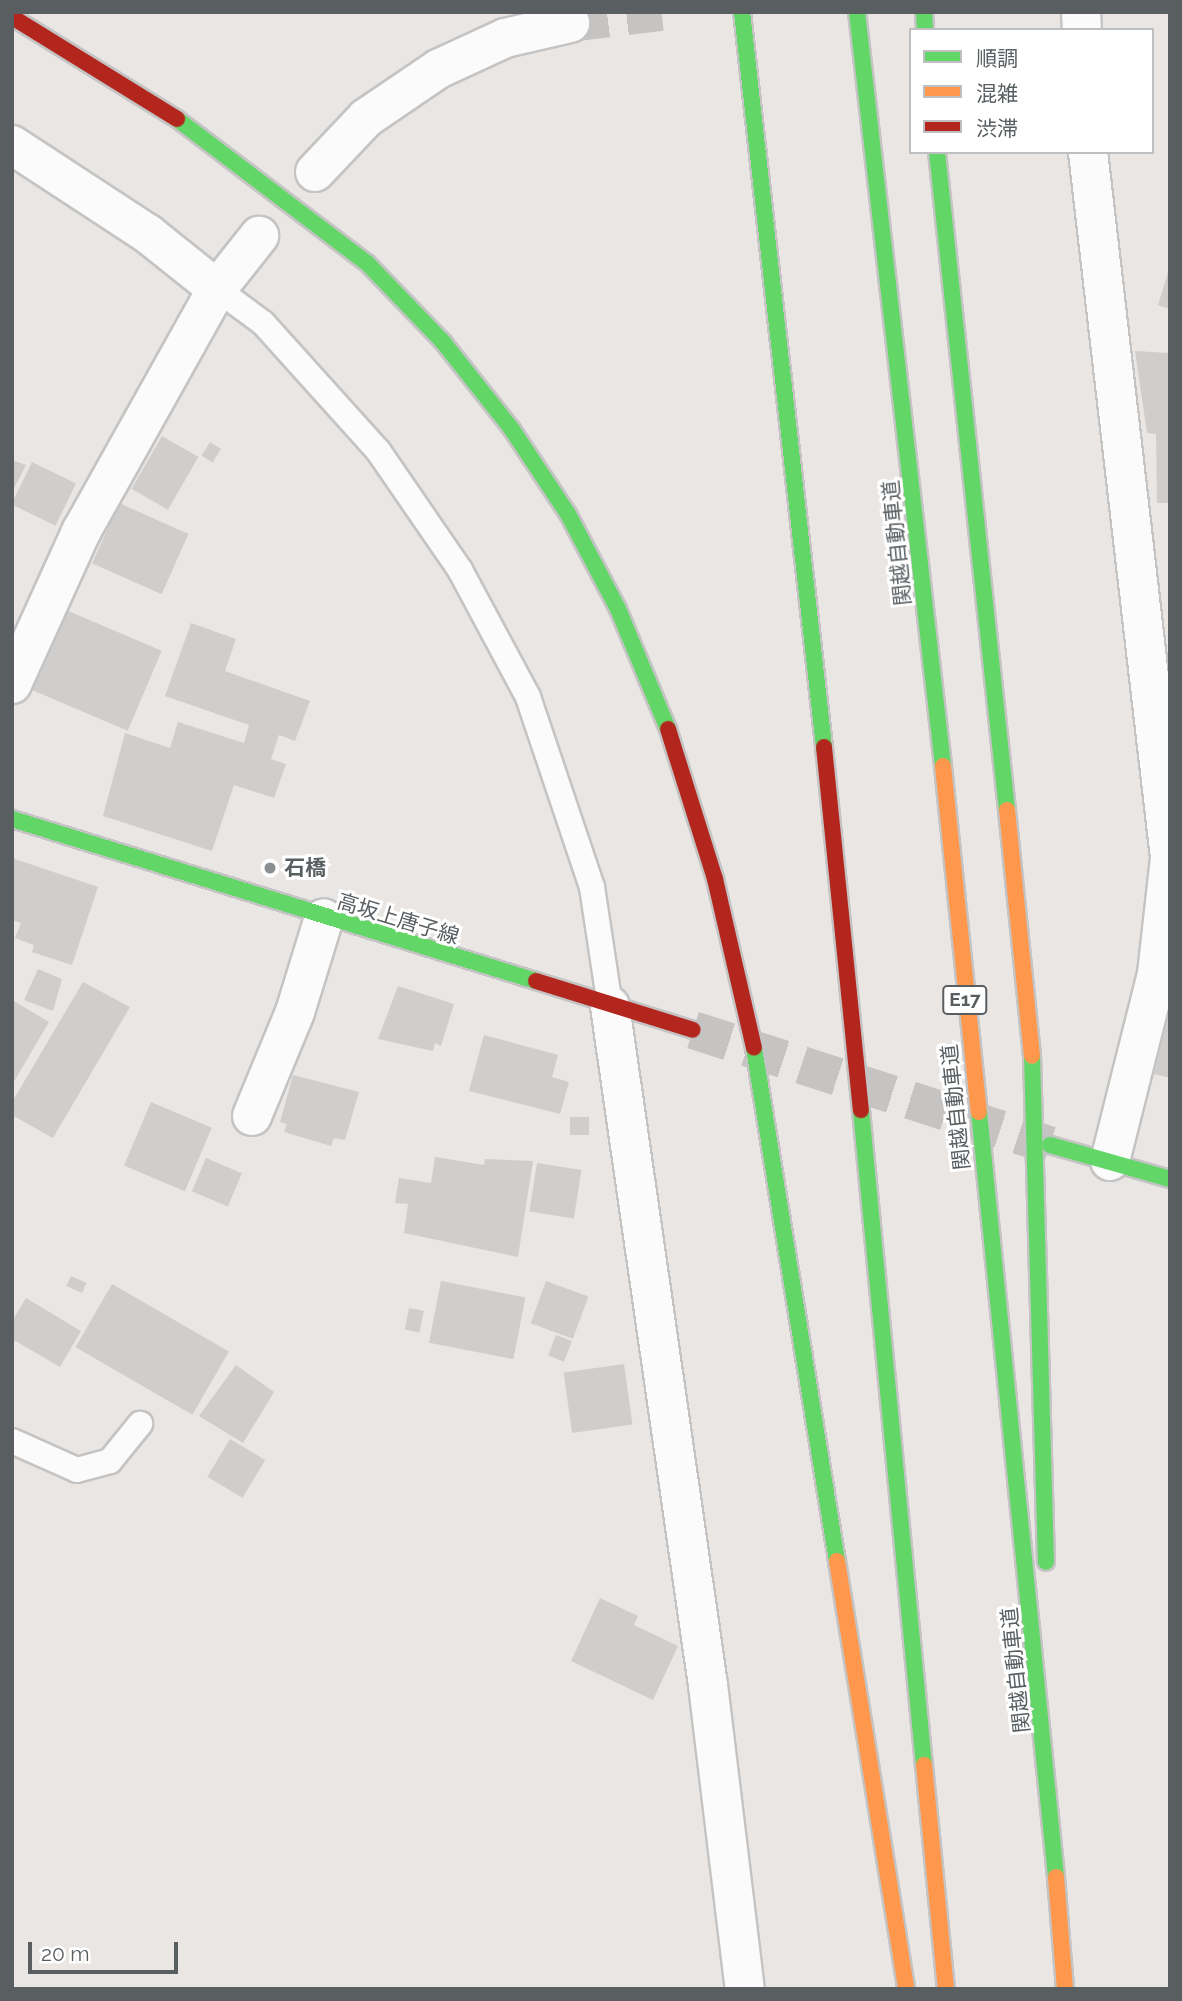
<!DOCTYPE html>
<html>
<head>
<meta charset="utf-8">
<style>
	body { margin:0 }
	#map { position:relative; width:1182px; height:2001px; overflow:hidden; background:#e9e6e3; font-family:Raleway,"Noto Sans JP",sans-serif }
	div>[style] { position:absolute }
	.building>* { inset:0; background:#d0cecd; transform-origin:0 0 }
	.street-tunnel>* { height:38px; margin-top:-19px; transform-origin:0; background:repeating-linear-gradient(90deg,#c5c4c2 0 38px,transparent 0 57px) }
	.secondary-tunnel>* { height:38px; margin-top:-19px; transform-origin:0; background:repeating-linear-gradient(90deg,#c5c4c2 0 38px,transparent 0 57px) }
	.roads { filter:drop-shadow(2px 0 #c4c4c4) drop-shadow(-2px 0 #c4c4c4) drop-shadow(0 2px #c4c4c4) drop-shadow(0 -2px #c4c4c4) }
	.lane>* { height:24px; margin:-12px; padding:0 12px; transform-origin:12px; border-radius:12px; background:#fcfbfb }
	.street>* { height:38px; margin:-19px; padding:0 19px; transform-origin:19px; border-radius:19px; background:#fcfbfb }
	.fast>* { height:16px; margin:-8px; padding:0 8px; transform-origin:8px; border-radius:8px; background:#63d668 }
	.slow>* { height:16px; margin:-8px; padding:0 8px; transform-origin:8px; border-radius:8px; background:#ff974d }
	.jam>* { height:16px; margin:-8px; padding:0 8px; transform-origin:8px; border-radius:8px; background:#b3261e }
	.dots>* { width:19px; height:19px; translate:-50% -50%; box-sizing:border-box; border:4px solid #fff; border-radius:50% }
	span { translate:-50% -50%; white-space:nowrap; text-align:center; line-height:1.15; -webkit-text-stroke:6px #fff; paint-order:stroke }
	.shield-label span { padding:2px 5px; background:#fff; border:2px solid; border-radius:5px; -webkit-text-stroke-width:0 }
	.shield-label { font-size:19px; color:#595e61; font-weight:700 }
	.street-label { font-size:21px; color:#595e61 }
	.poi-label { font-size:21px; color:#595e61; font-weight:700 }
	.left { translate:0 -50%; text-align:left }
	.frame { position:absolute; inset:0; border:14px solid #595e61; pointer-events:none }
	.legend { position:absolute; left:909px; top:28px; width:245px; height:126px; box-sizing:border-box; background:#fff; border:2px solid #bdbfc0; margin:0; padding:9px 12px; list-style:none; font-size:21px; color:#595e61 }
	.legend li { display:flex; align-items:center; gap:14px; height:35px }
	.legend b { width:35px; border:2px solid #bdbfc0 }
	.scale { position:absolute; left:28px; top:1942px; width:150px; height:32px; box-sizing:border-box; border:4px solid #595e61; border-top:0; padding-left:9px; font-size:21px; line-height:24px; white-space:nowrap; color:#595e61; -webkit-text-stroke:5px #fff; paint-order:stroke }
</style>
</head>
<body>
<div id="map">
	<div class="building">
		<i style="clip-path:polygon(1169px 269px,1170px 269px,1170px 309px,1158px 305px)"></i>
		<i style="clip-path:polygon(1135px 351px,1170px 353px,1170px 503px,1157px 503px,1156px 434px,1147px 433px)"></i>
		<i style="left:162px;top:436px;width:42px;height:61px;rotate:30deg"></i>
		<i style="left:210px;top:442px;width:13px;height:16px;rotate:32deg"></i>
		<i style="clip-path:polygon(12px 460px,26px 465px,12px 492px)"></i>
		<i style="left:32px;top:462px;width:49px;height:47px;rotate:26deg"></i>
		<i style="left:119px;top:503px;width:76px;height:66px;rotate:24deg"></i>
		<i style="left:66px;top:610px;width:104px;height:87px;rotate:23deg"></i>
		<i style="clip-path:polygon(191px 623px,236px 639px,225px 671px,310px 701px,295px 741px,279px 735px,271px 759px,286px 764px,274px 798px,234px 785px,212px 851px,103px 816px,125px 733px,170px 748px,178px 722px,244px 743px,249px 725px,165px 696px)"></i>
		<i style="clip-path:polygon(12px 858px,98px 887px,72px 965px,32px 952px,34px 945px,15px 938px,21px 923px,12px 920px)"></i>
		<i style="clip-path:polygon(38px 969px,62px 979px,53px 1011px,24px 1000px)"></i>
		<i style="clip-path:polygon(83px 982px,130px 1007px,53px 1138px,12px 1115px,12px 1102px)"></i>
		<i style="clip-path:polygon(398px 986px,454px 1004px,441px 1046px,435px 1043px,433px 1051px,378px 1039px)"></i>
		<i style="clip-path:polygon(12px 1000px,49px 1022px,12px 1085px)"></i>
		<i style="clip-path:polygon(1170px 1007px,1170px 1078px,1154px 1074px)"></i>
		<i style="clip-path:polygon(484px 1035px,558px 1055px,552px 1077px,569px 1082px,560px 1114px,469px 1091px)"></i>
		<i style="clip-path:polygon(293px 1075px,359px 1092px,345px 1140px,334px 1138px,331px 1146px,284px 1132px,287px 1124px,280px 1122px)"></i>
		<i style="left:151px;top:1102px;width:66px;height:69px;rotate:23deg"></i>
		<i style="left:570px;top:1117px;width:19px;height:18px"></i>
		<i style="clip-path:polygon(435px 1157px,484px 1165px,485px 1159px,533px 1161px,518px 1257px,404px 1233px,408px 1204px,395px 1203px,399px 1178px,431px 1183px)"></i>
		<i style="left:206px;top:1158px;width:39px;height:36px;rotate:23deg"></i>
		<i style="left:537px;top:1163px;width:45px;height:49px;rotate:9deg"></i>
		<i style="left:71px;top:1276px;width:17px;height:11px;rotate:24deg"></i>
		<i style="left:441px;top:1281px;width:86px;height:63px;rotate:11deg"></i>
		<i style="left:546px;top:1281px;width:45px;height:45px;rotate:20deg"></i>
		<i style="left:112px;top:1284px;width:135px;height:73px;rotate:30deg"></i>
		<i style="clip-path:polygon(26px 1298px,81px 1331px,60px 1367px,12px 1339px,12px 1321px)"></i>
		<i style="left:409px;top:1308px;width:15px;height:22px;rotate:11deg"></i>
		<i style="left:556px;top:1335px;width:17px;height:22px;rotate:21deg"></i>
		<i style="left:624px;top:1364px;width:61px;height:61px;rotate:82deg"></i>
		<i style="clip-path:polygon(236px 1365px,274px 1392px,243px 1443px,199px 1416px)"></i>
		<i style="left:230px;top:1439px;width:41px;height:44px;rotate:31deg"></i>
		<i style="clip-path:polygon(600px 1598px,638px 1616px,634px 1625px,678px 1646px,653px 1700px,571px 1661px)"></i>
	</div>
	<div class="street-tunnel">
		<i style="left:570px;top:23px;width:92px;rotate:-6.9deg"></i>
	</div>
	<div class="secondary-tunnel">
		<i style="left:693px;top:1030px;width:375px;rotate:17.9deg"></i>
	</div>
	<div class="roads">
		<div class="lane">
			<i style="left:217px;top:289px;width:57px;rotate:36.5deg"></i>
			<i style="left:263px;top:323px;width:173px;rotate:48deg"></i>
			<i style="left:379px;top:452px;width:143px;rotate:55.5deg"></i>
			<i style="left:460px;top:570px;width:144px;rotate:61.8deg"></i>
			<i style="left:528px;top:697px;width:200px;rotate:71.4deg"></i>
			<i style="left:592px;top:887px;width:120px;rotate:81.4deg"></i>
			<i style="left:12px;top:1441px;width:71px;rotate:24deg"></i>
			<i style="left:77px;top:1470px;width:34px;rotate:-15deg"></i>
			<i style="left:110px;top:1461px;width:48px;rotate:-51deg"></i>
		</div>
		<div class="street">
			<i style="left:1081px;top:12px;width:18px;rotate:87deg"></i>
			<i style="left:12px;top:145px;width:163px;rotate:33.2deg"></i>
			<i style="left:148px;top:234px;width:88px;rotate:38.6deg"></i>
			<i style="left:1088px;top:152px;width:710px;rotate:83.37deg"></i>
			<i style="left:315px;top:172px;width:74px;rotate:-46.6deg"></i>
			<i style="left:366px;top:118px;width:87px;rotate:-34.2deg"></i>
			<i style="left:438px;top:69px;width:74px;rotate:-24.8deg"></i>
			<i style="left:505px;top:38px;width:67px;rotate:-13deg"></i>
			<i style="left:12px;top:684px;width:167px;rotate:-65.6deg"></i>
			<i style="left:81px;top:532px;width:278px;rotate:-60.8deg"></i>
			<i style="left:217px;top:289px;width:68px;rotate:-51.6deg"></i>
			<i style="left:610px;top:1006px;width:686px;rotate:81.79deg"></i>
			<i style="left:708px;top:1685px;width:306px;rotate:83.1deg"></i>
			<i style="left:252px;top:1116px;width:113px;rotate:-67.5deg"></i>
			<i style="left:295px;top:1012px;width:98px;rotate:-72.9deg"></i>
			<i style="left:1110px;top:1161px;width:193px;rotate:-75.9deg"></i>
			<i style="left:1157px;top:974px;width:117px;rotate:-83.6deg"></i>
		</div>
		<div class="fast">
			<i style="left:742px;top:12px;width:740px;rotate:83.63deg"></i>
			<i style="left:857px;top:12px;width:759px;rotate:83.49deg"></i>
			<i style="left:924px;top:12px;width:18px;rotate:87deg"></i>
			<i style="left:177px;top:119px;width:238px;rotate:37.2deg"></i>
			<i style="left:367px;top:263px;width:110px;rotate:46.1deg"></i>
			<i style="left:443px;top:342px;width:110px;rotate:51.7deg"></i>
			<i style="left:511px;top:428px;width:103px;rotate:56.5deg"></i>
			<i style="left:568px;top:514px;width:107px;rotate:62.2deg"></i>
			<i style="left:618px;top:609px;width:130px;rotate:67.4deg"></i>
			<i style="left:937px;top:152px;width:662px;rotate:83.93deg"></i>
			<i style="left:12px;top:819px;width:548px;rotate:17.18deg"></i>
			<i style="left:754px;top:1048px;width:520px;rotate:80.81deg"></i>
			<i style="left:1032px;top:1056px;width:506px;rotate:88.42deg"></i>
			<i style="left:861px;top:1110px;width:658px;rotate:84.51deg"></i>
			<i style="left:979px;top:1112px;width:769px;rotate:84.25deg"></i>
			<i style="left:1050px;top:1145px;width:125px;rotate:15.8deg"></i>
		</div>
		<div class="slow">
			<i style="left:943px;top:766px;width:348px;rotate:84.1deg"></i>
			<i style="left:1007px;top:810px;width:247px;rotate:84.2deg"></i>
			<i style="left:837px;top:1561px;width:434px;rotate:80.8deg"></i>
			<i style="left:924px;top:1765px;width:225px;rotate:84.4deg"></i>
			<i style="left:1056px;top:1877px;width:112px;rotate:85.4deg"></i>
		</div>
		<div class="jam">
			<i style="left:12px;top:17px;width:194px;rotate:31.7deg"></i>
			<i style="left:668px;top:729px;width:157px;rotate:72.6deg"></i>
			<i style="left:715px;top:879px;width:173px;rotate:77deg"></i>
			<i style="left:824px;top:747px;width:365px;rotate:84.2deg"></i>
			<i style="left:536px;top:981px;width:164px;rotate:17.3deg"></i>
		</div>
	</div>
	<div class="dots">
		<i style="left:270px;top:868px;background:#8b8e8e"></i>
	</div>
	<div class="shield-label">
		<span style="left:965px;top:1000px">E17</span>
	</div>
	<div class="street-label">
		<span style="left:897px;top:543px;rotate:-96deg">関越自動車道</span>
		<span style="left:398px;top:919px;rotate:17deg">高坂上唐子線</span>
		<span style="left:956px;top:1107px;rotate:-96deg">関越自動車道</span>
		<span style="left:1016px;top:1670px;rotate:-96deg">関越自動車道</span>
	</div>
	<div class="poi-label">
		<span class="left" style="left:284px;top:868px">石橋</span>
	</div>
	<div class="frame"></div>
	<ul class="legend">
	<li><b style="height:9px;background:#63d668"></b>順調</li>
	<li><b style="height:9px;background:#ff974d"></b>混雑</li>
	<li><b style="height:9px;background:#b3261e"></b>渋滞</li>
	</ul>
	<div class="scale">20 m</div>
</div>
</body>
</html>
